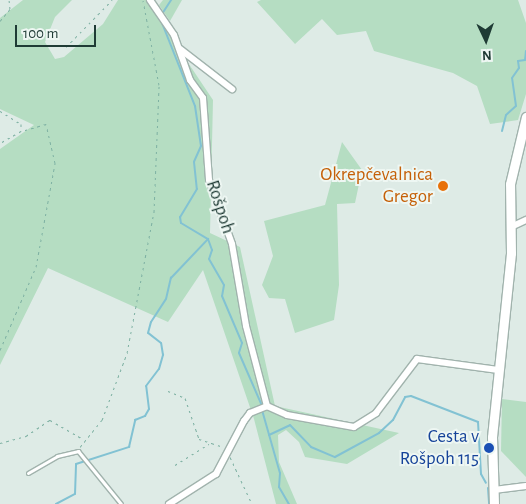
<!DOCTYPE html>
<html>
<head>
<meta charset="utf-8">
<style>
	body { margin:0 }
	#map { position:relative; width:526px; height:504px; overflow:hidden; background:#deebe6; font-family:"Alegreya Sans",sans-serif }
	div>[style] { position:absolute }
	.green>* { inset:0; background:#b5ddc2 }
	.stream>* { height:2px; margin:-1px; padding:0 1px; transform-origin:1px; border-radius:1px; background:#82c2d3 }
	.path>* { height:1px; margin-top:-0.5px; transform-origin:0; background:repeating-linear-gradient(90deg,#7db0a2 0 2.5px,transparent 0 6.5px) }
	.roads { filter:drop-shadow(1px 0 #a1b3ad) drop-shadow(-1px 0 #a1b3ad) drop-shadow(0 1px #a1b3ad) drop-shadow(0 -1px #a1b3ad) }
	.lane>* { height:3px; margin:-1.5px; padding:0 1.5px; transform-origin:1.5px; border-radius:1.5px; background:#fff }
	.street>* { height:6px; margin:-3px; padding:0 3px; transform-origin:3px; border-radius:3px; background:#fff }
	.secondary>* { height:9px; margin:-4.5px; padding:0 4.5px; transform-origin:4.5px; border-radius:4.5px; background:#fff }
	.dots>* { width:14px; height:14px; translate:-50% -50%; box-sizing:border-box; border:2px solid #eef7f3; border-radius:50% }
	span { translate:-50% -50%; white-space:nowrap; text-align:center; line-height:1.15; -webkit-text-stroke:4px #eef7f3; paint-order:stroke }
	.food-label { font-size:19px; color:#c56008 }
	.right { translate:-100% -50%; text-align:right }
	.street-label { font-size:19px; color:#1f3b35 }
	.transit-label { font-size:19px; color:#164399 }
	.north { position:absolute; left:461px; top:15px; width:50px; height:50px; -webkit-text-stroke:4px #eef7f3; paint-order:stroke; rotate:177deg; font-size:14px; font-weight:700; line-height:20px; text-align:center; color:#1f3b35 }
	.north::after { content:''; display:block; margin:auto; width:18px; height:22px; background:#1f3b35; clip-path:polygon(50% 0,100% 100%,50% 72%,0 100%) }
	.scale { position:absolute; left:15px; top:25px; width:81px; height:22px; box-sizing:border-box; border:2px solid #1f3b35; border-top:0; padding-left:6px; font-size:15px; line-height:18px; white-space:nowrap; color:#1f3b35; -webkit-text-stroke:4px #eef7f3; paint-order:stroke }
</style>
</head>
<body>
<div id="map">
	<div class="green">
		<i style="clip-path:polygon(23px 0,72px 0,55px 17px,45px 42px,55px 59px,64px 57px,103px 24px,118px 0,146px 0,213px 100px,210px 233px,240px 247px,275px 406px,399px 433px,347px 464px,305px 457px,299px 442px,286px 430px,278px 435px,279px 462px,297px 504px,276px 504px,254px 419px,203px 270px,168px 322px,48px 268px,0 365px,0 149px,34px 125px,0 109px,0 18px)"></i>
		<i style="clip-path:polygon(163px 0,182px 0,170px 21px,159px 5px)"></i>
		<i style="clip-path:polygon(261px 0,518px 0,526px 23px,526px 94px,518px 120px,490px 124px,477px 86px,453px 73px,374px 51px,366px 31px,337px 35px,322px 19px,295px 44px,257px 2px)"></i>
		<i style="clip-path:polygon(342px 142px,362px 170px,355px 203px,337px 204px,339px 285px,334px 320px,295px 333px,285px 299px,269px 298px,262px 285px,273px 256px,264px 221px,325px 205px)"></i>
		<i style="clip-path:polygon(502px 399px,526px 402px,526px 477px,501px 451px)"></i>
	</div>
	<div class="stream">
		<i style="left:162px;top:14px;width:17px;rotate:-57deg"></i>
		<i style="left:160px;top:18px;width:95px;rotate:68.3deg"></i>
		<i style="left:195px;top:106px;width:40px;rotate:81.5deg"></i>
		<i style="left:201px;top:146px;width:17px;rotate:114deg"></i>
		<i style="left:194px;top:162px;width:27px;rotate:84deg"></i>
		<i style="left:197px;top:189px;width:33px;rotate:121deg"></i>
		<i style="left:180px;top:217px;width:6px;rotate:81deg"></i>
		<i style="left:181px;top:223px;width:31px;rotate:31deg"></i>
		<i style="left:208px;top:239px;width:12px;rotate:70deg"></i>
		<i style="left:212px;top:250px;width:9px;rotate:108deg"></i>
		<i style="left:209px;top:259px;width:30px;rotate:60deg"></i>
		<i style="left:224px;top:285px;width:11px;rotate:100deg"></i>
		<i style="left:222px;top:296px;width:51px;rotate:66.9deg"></i>
		<i style="left:242px;top:343px;width:10px;rotate:107deg"></i>
		<i style="left:239px;top:353px;width:58px;rotate:66.5deg"></i>
		<i style="left:502px;top:131px;width:16px;rotate:-76deg"></i>
		<i style="left:506px;top:115px;width:13px;rotate:-42deg"></i>
		<i style="left:516px;top:106px;width:28px;rotate:-98deg"></i>
		<i style="left:512px;top:78px;width:12px;rotate:-55deg"></i>
		<i style="left:519px;top:68px;width:7px;rotate:-98deg"></i>
		<i style="left:518px;top:61px;width:7px;rotate:-8deg"></i>
		<i style="left:525px;top:60px;width:9px;rotate:-84deg"></i>
		<i style="left:262px;top:410px;width:66px;rotate:74.1deg"></i>
		<i style="left:280px;top:473px;width:14px;rotate:94deg"></i>
		<i style="left:279px;top:487px;width:20px;rotate:60deg"></i>
		<i style="left:269px;top:435px;width:23px;rotate:-25deg"></i>
		<i style="left:290px;top:425px;width:30px;rotate:46deg"></i>
		<i style="left:311px;top:447px;width:26px;rotate:23deg"></i>
		<i style="left:335px;top:457px;width:50px;rotate:-28.6deg"></i>
		<i style="left:379px;top:433px;width:19px;rotate:-43deg"></i>
		<i style="left:393px;top:420px;width:26px;rotate:-62deg"></i>
		<i style="left:405px;top:397px;width:6px;rotate:-9deg"></i>
		<i style="left:411px;top:396px;width:72px;rotate:21.2deg"></i>
		<i style="left:478px;top:422px;width:52px;rotate:86.7deg"></i>
		<i style="left:481px;top:474px;width:10px;rotate:61deg"></i>
		<i style="left:488px;top:488px;width:16px;rotate:86deg"></i>
		<i style="left:56px;top:504px;width:21px;rotate:-28deg"></i>
		<i style="left:75px;top:494px;width:30px;rotate:-88deg"></i>
		<i style="left:76px;top:464px;width:56px;rotate:-17.8deg"></i>
		<i style="left:129px;top:447px;width:28px;rotate:-77deg"></i>
		<i style="left:135px;top:420px;width:11px;rotate:-22deg"></i>
		<i style="left:145px;top:416px;width:8px;rotate:-60deg"></i>
		<i style="left:149px;top:409px;width:23px;rotate:-97deg"></i>
		<i style="left:146px;top:386px;width:21px;rotate:-53deg"></i>
		<i style="left:159px;top:369px;width:15px;rotate:-74deg"></i>
		<i style="left:163px;top:355px;width:12px;rotate:-99deg"></i>
		<i style="left:161px;top:343px;width:16px;rotate:-142deg"></i>
		<i style="left:148px;top:333px;width:11px;rotate:-75deg"></i>
		<i style="left:151px;top:322px;width:27px;rotate:-57deg"></i>
		<i style="left:166px;top:299px;width:22px;rotate:-77deg"></i>
		<i style="left:171px;top:278px;width:54px;rotate:-46.5deg"></i>
	</div>
	<div class="path">
		<i style="left:0;top:21px;width:16px;rotate:-50deg"></i>
		<i style="left:10px;top:9px;width:9px;rotate:-96deg"></i>
		<i style="left:66px;top:47px;width:66px;rotate:-45.6deg"></i>
		<i style="left:0;top:111px;width:25px;rotate:32deg"></i>
		<i style="left:21px;top:124px;width:7px;rotate:90deg"></i>
		<i style="left:21px;top:131px;width:24px;rotate:150deg"></i>
		<i style="left:0;top:350px;width:90px;rotate:-66.6deg"></i>
		<i style="left:36px;top:267px;width:106px;rotate:-79.6deg"></i>
		<i style="left:55px;top:163px;width:40px;rotate:-103deg"></i>
		<i style="left:46px;top:124px;width:26px;rotate:164deg"></i>
		<i style="left:168px;top:391px;width:18px;rotate:22deg"></i>
		<i style="left:185px;top:398px;width:43px;rotate:71.1deg"></i>
		<i style="left:199px;top:439px;width:25px;rotate:18deg"></i>
		<i style="left:0;top:443px;width:27px;rotate:-15deg"></i>
		<i style="left:26px;top:436px;width:29px;rotate:-34deg"></i>
		<i style="left:50px;top:420px;width:38px;rotate:30deg"></i>
		<i style="left:80px;top:447px;width:35px;rotate:-51deg"></i>
		<i style="left:102px;top:420px;width:72px;rotate:-69.5deg"></i>
		<i style="left:127px;top:353px;width:144px;rotate:-79.2deg"></i>
		<i style="left:154px;top:212px;width:127px;rotate:-87.7deg"></i>
		<i style="left:159px;top:85px;width:86px;rotate:-100.7deg"></i>
		<i style="left:230px;top:457px;width:52px;rotate:64.9deg"></i>
		<i style="left:175px;top:465px;width:40px;rotate:-32deg"></i>
	</div>
	<div class="roads">
		<div class="lane">
			<i style="left:28px;top:473px;width:34px;rotate:-30deg"></i>
			<i style="left:57px;top:456px;width:22px;rotate:-13deg"></i>
			<i style="left:78px;top:451px;width:68px;rotate:50.9deg"></i>
		</div>
		<div class="street">
			<i style="left:150px;top:0;width:42px;rotate:55.6deg"></i>
			<i style="left:174px;top:35px;width:48px;rotate:70.4deg"></i>
			<i style="left:190px;top:80px;width:22px;rotate:54deg"></i>
			<i style="left:203px;top:98px;width:82px;rotate:85.8deg"></i>
			<i style="left:209px;top:180px;width:68px;rotate:70.2deg"></i>
			<i style="left:232px;top:244px;width:83px;rotate:80.3deg"></i>
			<i style="left:246px;top:326px;width:83px;rotate:75.3deg"></i>
			<i style="left:180px;top:49px;width:66px;rotate:37.6deg"></i>
			<i style="left:511px;top:227px;width:17px;rotate:-25deg"></i>
			<i style="left:267px;top:406px;width:22px;rotate:24deg"></i>
			<i style="left:287px;top:415px;width:68px;rotate:10.2deg"></i>
			<i style="left:354px;top:427px;width:26px;rotate:-32deg"></i>
			<i style="left:376px;top:413px;width:68px;rotate:-52.8deg"></i>
			<i style="left:417px;top:359px;width:82px;rotate:7.7deg"></i>
			<i style="left:494px;top:490px;width:32px;rotate:-7deg"></i>
			<i style="left:169px;top:504px;width:56px;rotate:-32.6deg"></i>
			<i style="left:216px;top:474px;width:60px;rotate:-62.2deg"></i>
			<i style="left:244px;top:421px;width:10px;rotate:-53deg"></i>
			<i style="left:250px;top:413px;width:18px;rotate:-22deg"></i>
		</div>
		<div class="secondary">
			<i style="left:494px;top:504px;width:67px;rotate:-91.7deg"></i>
			<i style="left:492px;top:437px;width:185px;rotate:-84.1deg"></i>
			<i style="left:511px;top:253px;width:69px;rotate:-90.8deg"></i>
			<i style="left:510px;top:184px;width:69px;rotate:-76.6deg"></i>
		</div>
	</div>
	<div class="dots">
		<i style="left:443px;top:186px;background:#e8710a"></i>
		<i style="left:489px;top:448px;background:#1a4fb4"></i>
	</div>
	<div class="food-label">
		<span class="right" style="left:433px;top:186px">Okrepčevalnica<br>Gregor</span>
	</div>
	<div class="street-label">
		<span style="left:220px;top:207px;rotate:72deg">Rošpoh</span>
	</div>
	<div class="transit-label">
		<span class="right" style="left:479px;top:448px">Cesta v<br>Rošpoh 115</span>
	</div>
	<div class="north">N</div>
	<div class="scale">100 m</div>
</div>
</body>
</html>
